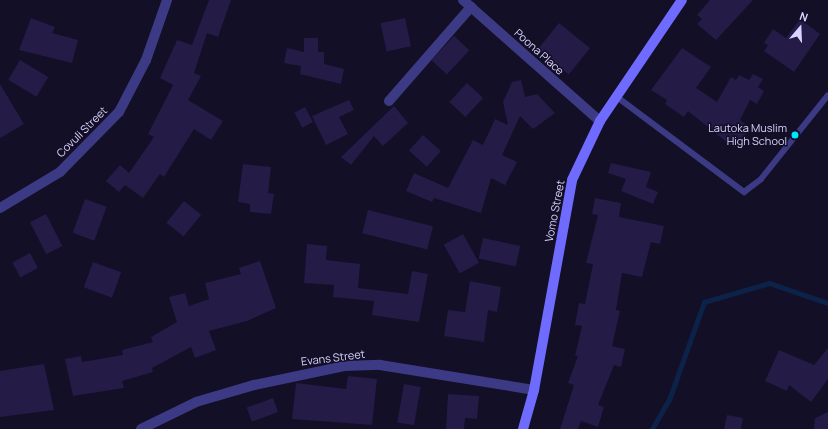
<!DOCTYPE html>
<html>
<head>
<meta charset="utf-8">
<style>
	body { margin:0 }
	#map { position:relative; width:828px; height:429px; overflow:hidden; background:#130f26; font-family:Manrope,sans-serif }
	div>[style] { position:absolute }
	.stream>* { height:4.5px; margin:-2.25px; padding:0 2.25px; transform-origin:2.25px; border-radius:2.25px; background:#0c2248 }
	.building>* { inset:0; background:#241b47; transform-origin:0 0 }
	.service>* { height:6px; margin:-3px; padding:0 3px; transform-origin:3px; border-radius:3px; background:#3d3a85 }
	.minor>* { height:10px; margin:-5px; padding:0 5px; transform-origin:5px; border-radius:5px; background:#3d3a85 }
	.secondary>* { height:10px; margin:-5px; padding:0 5px; transform-origin:5px; border-radius:5px; background:#6f6bff }
	.dots>* { width:11px; height:11px; translate:-50% -50%; box-sizing:border-box; border:2px solid #130f26; border-radius:50% }
	span { translate:-50% -50%; white-space:nowrap; text-align:center; line-height:1.15; -webkit-text-stroke:3px #130f26; paint-order:stroke }
	.street-label { font-size:11px; color:#d9d4ff }
	.poi-label { font-size:11px; color:#d9d4ff }
	.right { translate:-100% -50%; text-align:right }
	.north { position:absolute; left:780px; top:8px; width:40px; height:40px; -webkit-text-stroke:3px #130f26; paint-order:stroke; rotate:19deg; font-size:11px; font-weight:700; line-height:16px; text-align:center; color:#d9d4ff }
	.north::after { content:''; display:block; margin:auto; width:14px; height:18px; background:#d9d4ff; clip-path:polygon(50% 0,100% 100%,50% 72%,0 100%) }
</style>
</head>
<body>
<div id="map">
	<div class="stream">
		<i style="left:652px;top:429px;width:34px;rotate:-60deg"></i>
		<i style="left:669px;top:400px;width:104px;rotate:-70.3deg"></i>
		<i style="left:704px;top:302px;width:68px;rotate:-16.3deg"></i>
		<i style="left:769px;top:283px;width:62px;rotate:18.7deg"></i>
	</div>
	<div class="building">
		<i style="clip-path:polygon(209px 0,231px 0,218px 37px,207px 33px,194px 73px,201px 76px,188px 100px,223px 121px,211px 140px,194px 129px,164px 177px,160px 174px,143px 198px,125px 185px,119px 192px,106px 181px,120px 165px,129px 173px,154px 137px,148px 134px,173px 85px,160px 78px,177px 40px,192px 45px)"></i>
		<i style="clip-path:polygon(710px 0,753px 0,716px 40px,697px 24px,702px 19px,697px 15px)"></i>
		<i style="clip-path:polygon(31px 18px,55px 27px,52px 33px,78px 40px,72px 63px,19px 50px)"></i>
		<i style="left:405px;top:18px;width:29px;height:25px;rotate:78deg"></i>
		<i style="clip-path:polygon(800px 19px,820px 34px,794px 72px,764px 51px,768px 45px,764px 43px,773px 29px,786px 38px)"></i>
		<i style="left:559px;top:23px;width:40px;height:34px;rotate:39deg"></i>
		<i style="left:454px;top:36px;width:21px;height:33px;rotate:43deg"></i>
		<i style="clip-path:polygon(304px 38px,318px 38px,318px 52px,324px 52px,324px 64px,344px 69px,341px 84px,300px 74px,301px 66px,284px 63px,287px 48px,304px 52px)"></i>
		<i style="clip-path:polygon(682px 48px,711px 67px,696px 88px,717px 102px,731px 77px,736px 80px,739px 75px,749px 80px,753px 74px,763px 79px,758px 87px,764px 91px,757px 104px,750px 100px,740px 120px,750px 128px,734px 148px,688px 111px,684px 117px,665px 104px,667px 100px,651px 90px)"></i>
		<i style="left:20px;top:60px;width:33px;height:23px;rotate:31deg"></i>
		<i style="clip-path:polygon(521px 80px,525px 97px,537px 94px,555px 113px,533px 129px,520px 116px,502px 155px,517px 162px,505px 185px,491px 178px,481px 213px,434px 198px,432px 202px,406px 191px,414px 173px,448px 188px,473px 140px,483px 145px,495px 119px,508px 125px,503px 102px,512px 82px)"></i>
		<i style="left:467px;top:83px;width:22px;height:26px;rotate:43deg"></i>
		<i style="clip-path:polygon(0 84px,24px 124px,0 138px)"></i>
		<i style="clip-path:polygon(349px 100px,354px 110px,339px 117px,348px 134px,326px 145px,312px 116px)"></i>
		<i style="clip-path:polygon(394px 106px,408px 123px,383px 146px,374px 136px,351px 165px,341px 157px)"></i>
		<i style="left:305px;top:107px;width:17px;height:12px;rotate:62deg"></i>
		<i style="left:423px;top:135px;width:24px;height:21px;rotate:42deg"></i>
		<i style="clip-path:polygon(611px 163px,651px 172px,646px 187px,658px 192px,653px 204px,621px 191px,626px 179px,608px 173px)"></i>
		<i style="clip-path:polygon(243px 164px,271px 167px,268px 193px,274px 194px,271px 214px,250px 212px,250px 204px,238px 202px)"></i>
		<i style="clip-path:polygon(595px 198px,621px 203px,619px 217px,664px 226px,660px 244px,651px 242px,642px 277px,622px 273px,616px 310px,620px 311px,612px 346px,625px 349px,621px 367px,614px 365px,598px 405px,604px 407px,598px 427px,581px 421px,578px 429px,560px 429px,574px 385px,568px 383px,578px 356px,575px 356px,582px 326px,575px 325px,579px 303px,585px 304px,593px 264px,586px 263px,598px 215px,592px 214px)"></i>
		<i style="left:85px;top:199px;width:23px;height:36px;rotate:20deg"></i>
		<i style="left:184px;top:201px;width:22px;height:28px;rotate:39deg"></i>
		<i style="left:368px;top:210px;width:67px;height:24px;rotate:14deg"></i>
		<i style="left:46px;top:214px;width:36px;height:18px;rotate:63deg"></i>
		<i style="left:463px;top:234px;width:33px;height:22px;rotate:61deg"></i>
		<i style="left:483px;top:238px;width:38px;height:21px;rotate:12deg"></i>
		<i style="clip-path:polygon(307px 244px,327px 246px,326px 260px,360px 264px,358px 288px,408px 294px,412px 271px,428px 274px,419px 322px,372px 315px,374px 301px,333px 297px,334px 285px,304px 283px)"></i>
		<i style="left:30px;top:253px;width:17px;height:20px;rotate:62deg"></i>
		<i style="clip-path:polygon(260px 261px,276px 308px,247px 321px,209px 331px,216px 350px,195px 358px,191px 347px,152px 368px,153px 372px,122px 381px,124px 388px,73px 396px,65px 359px,81px 356px,82px 362px,123px 355px,122px 350px,153px 342px,151px 337px,177px 322px,169px 297px,185px 293px,189px 306px,209px 299px,205px 283px,241px 274px,239px 268px)"></i>
		<i style="left:93px;top:262px;width:30px;height:27px;rotate:20deg"></i>
		<i style="clip-path:polygon(470px 281px,501px 287px,497px 312px,488px 310px,484px 342px,444px 336px,448px 310px,465px 312px)"></i>
		<i style="clip-path:polygon(828px 348px,828px 379px,811px 402px,789px 385px,787px 391px,765px 381px,779px 350px,814px 365px)"></i>
		<i style="clip-path:polygon(44px 364px,54px 410px,0 417px,0 371px)"></i>
		<i style="clip-path:polygon(348px 376px,377px 379px,372px 425px,292px 419px,296px 383px,346px 389px)"></i>
		<i style="left:404px;top:384px;width:17px;height:39px;rotate:10deg"></i>
		<i style="clip-path:polygon(448px 394px,479px 396px,477px 419px,465px 418px,464px 429px,446px 429px)"></i>
		<i style="left:273px;top:398px;width:15px;height:28px;rotate:70deg"></i>
		<i style="clip-path:polygon(828px 412px,828px 429px,814px 429px,815px 418px)"></i>
		<i style="clip-path:polygon(727px 415px,743px 418px,741px 429px,724px 429px)"></i>
	</div>
	<div class="service">
		<i style="left:617px;top:97px;width:159px;rotate:36.8deg"></i>
		<i style="left:744px;top:192px;width:21px;rotate:-37deg"></i>
		<i style="left:761px;top:179px;width:107px;rotate:-51.4deg"></i>
	</div>
	<div class="minor">
		<i style="left:463px;top:0;width:183px;rotate:41.5deg"></i>
		<i style="left:389px;top:101px;width:125px;rotate:-48.9deg"></i>
		<i style="left:0;top:208px;width:70px;rotate:-31deg"></i>
		<i style="left:60px;top:172px;width:84px;rotate:-45.5deg"></i>
		<i style="left:119px;top:112px;width:59px;rotate:-62.6deg"></i>
		<i style="left:146px;top:60px;width:64px;rotate:-70.7deg"></i>
		<i style="left:141px;top:429px;width:61px;rotate:-26.1deg"></i>
		<i style="left:196px;top:402px;width:60px;rotate:-16.3deg"></i>
		<i style="left:254px;top:385px;width:92px;rotate:-11.9deg"></i>
		<i style="left:344px;top:366px;width:36px;rotate:-2deg"></i>
		<i style="left:380px;top:365px;width:156px;rotate:9.2deg"></i>
	</div>
	<div class="secondary">
		<i style="left:523px;top:429px;width:41px;rotate:-74.2deg"></i>
		<i style="left:534px;top:390px;width:213px;rotate:-79.7deg"></i>
		<i style="left:572px;top:180px;width:65px;rotate:-64.6deg"></i>
		<i style="left:600px;top:121px;width:146px;rotate:-55.9deg"></i>
	</div>
	<div class="dots">
		<i style="left:795px;top:135px;background:#00e5ff"></i>
	</div>
	<div class="street-label">
		<span style="left:539px;top:52px;rotate:42deg">Poona Place</span>
		<span style="left:82px;top:132px;rotate:-45deg">Covuli Street</span>
		<span style="left:555px;top:211px;rotate:-79deg">Vomo Street</span>
		<span style="left:333px;top:358px;rotate:-7deg">Evans Street</span>
	</div>
	<div class="poi-label">
		<span class="right" style="left:787px;top:135px">Lautoka Muslim<br>High School</span>
	</div>
	<div class="north">N</div>
</div>
</body>
</html>
